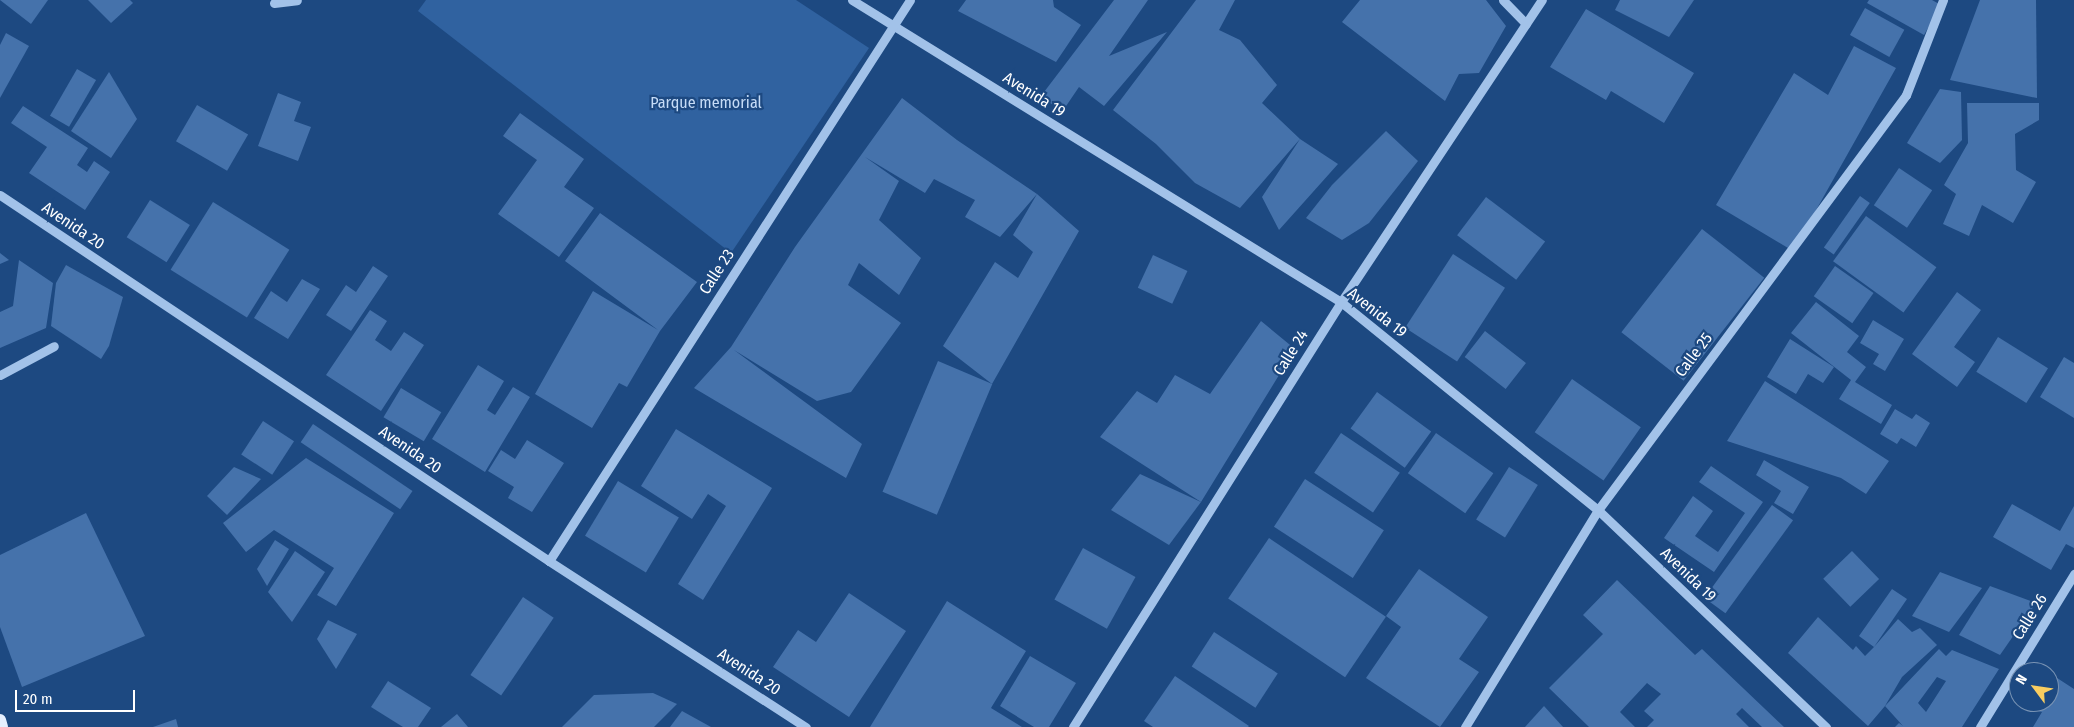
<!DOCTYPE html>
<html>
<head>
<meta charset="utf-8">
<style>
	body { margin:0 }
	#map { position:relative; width:2074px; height:727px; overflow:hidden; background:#1d4981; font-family:"Fira Sans Condensed",sans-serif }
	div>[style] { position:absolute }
	.green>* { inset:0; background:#3062a0 }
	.building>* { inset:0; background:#4572ab; transform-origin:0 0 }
	.minor>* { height:9px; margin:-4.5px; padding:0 4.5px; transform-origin:4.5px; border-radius:4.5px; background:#a2c2e9 }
	.major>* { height:12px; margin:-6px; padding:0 6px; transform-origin:6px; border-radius:6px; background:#e5effe }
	span { translate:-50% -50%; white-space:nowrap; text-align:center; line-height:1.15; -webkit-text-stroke:4.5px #1d4981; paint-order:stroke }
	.street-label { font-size:16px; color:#fff }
	.park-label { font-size:16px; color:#c6dcf7 }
	.north { position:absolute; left:2009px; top:662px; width:50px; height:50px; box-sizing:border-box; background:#1d4981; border:1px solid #7792b3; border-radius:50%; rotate:301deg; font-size:14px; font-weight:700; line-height:20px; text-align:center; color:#fff }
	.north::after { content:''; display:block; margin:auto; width:18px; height:22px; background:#f9cd60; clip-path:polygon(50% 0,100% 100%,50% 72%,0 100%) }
	.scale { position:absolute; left:15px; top:690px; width:120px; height:22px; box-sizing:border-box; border:2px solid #fff; border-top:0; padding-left:6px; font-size:15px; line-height:18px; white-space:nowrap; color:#fff; -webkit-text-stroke:4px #1d4981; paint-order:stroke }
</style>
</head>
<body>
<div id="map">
	<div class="green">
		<i style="clip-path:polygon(426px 0,796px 0,869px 48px,731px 253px,418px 11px)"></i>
	</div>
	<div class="building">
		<i style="clip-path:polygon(0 0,48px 0,31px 24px)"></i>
		<i style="clip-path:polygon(88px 0,130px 0,133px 3px,111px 23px)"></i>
		<i style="clip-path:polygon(966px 0,1053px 0,1054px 7px,1081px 25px,1056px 62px,958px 11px)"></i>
		<i style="clip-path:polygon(1114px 0,1148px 0,1109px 56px,1167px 32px,1104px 106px,1079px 87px,1062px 112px,1041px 96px)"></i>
		<i style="clip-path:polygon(1196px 0,1235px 0,1219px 30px,1240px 40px,1277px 85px,1262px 103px,1300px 139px,1338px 164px,1279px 230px,1262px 197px,1300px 139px,1240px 208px,1195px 183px,1156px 144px,1113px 110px)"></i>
		<i style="clip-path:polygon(1360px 0,1486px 0,1506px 26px,1479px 73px,1459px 74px,1445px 101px,1342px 22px)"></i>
		<i style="clip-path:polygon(1620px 0,1694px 0,1669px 37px,1615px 10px)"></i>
		<i style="clip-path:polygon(1869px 0,1932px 0,1941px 5px,1924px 35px,1867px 3px)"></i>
		<i style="clip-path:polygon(1980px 0,2036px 0,2037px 98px,1950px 80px)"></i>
		<i style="left:1865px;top:8px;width:45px;height:31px;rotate:29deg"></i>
		<i style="clip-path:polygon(1586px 9px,1694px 73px,1664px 123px,1611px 91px,1606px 100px,1550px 67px)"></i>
		<i style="clip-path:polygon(6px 33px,29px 46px,0 98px,0 45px)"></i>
		<i style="clip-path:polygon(1854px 46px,1896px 68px,1793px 251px,1716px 205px,1794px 73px,1828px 95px)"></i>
		<i style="left:77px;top:69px;width:22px;height:54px;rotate:30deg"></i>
		<i style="clip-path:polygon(109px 72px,137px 119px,111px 158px,71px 131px)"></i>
		<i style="clip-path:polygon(1940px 89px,1961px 92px,1962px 140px,1940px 163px,1907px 143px)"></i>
		<i style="clip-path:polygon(278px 93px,301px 102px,294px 121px,311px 127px,298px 161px,258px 146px)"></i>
		<i style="clip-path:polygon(902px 98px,957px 140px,1037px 194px,1079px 231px,992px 384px,943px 346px,995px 262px,1018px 278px,1033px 252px,1013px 235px,1037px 194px,1000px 237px,965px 217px,975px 200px,934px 179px,925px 193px,865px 157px,899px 181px,879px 220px,921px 258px,899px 295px,859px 263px,848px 285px,901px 323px,851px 392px,817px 401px,734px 350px,862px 444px,846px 478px,694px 388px,731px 347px,795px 247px)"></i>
		<i style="clip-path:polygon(1967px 103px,2039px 103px,2039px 120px,2015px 134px,2016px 170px,2036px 182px,2013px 223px,1982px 205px,1969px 236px,1943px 224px,1956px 194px,1944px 185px,1968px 143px)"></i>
		<i style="left:197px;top:105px;width:59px;height:42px;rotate:30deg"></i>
		<i style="clip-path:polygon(23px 106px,88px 148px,77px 165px,87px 172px,94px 161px,110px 172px,85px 210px,29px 173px,47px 147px,11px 123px)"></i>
		<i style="clip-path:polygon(520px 113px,584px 159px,564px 187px,594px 208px,559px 257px,498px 214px,537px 160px,503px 136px)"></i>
		<i style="clip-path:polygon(1386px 131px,1418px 161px,1369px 223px,1342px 240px,1306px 218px,1332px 185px)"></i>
		<i style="left:1899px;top:168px;width:40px;height:45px;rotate:34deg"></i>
		<i style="left:1860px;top:196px;width:12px;height:63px;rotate:35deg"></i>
		<i style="left:1486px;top:197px;width:74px;height:48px;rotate:37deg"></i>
		<i style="left:150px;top:200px;width:47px;height:44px;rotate:32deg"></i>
		<i style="left:213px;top:202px;width:90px;height:80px;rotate:32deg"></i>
		<i style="clip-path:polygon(600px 213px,697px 282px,660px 331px,627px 387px,619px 383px,592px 428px,535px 394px,593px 291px,658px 330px,565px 261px)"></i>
		<i style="left:1866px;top:216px;width:87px;height:56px;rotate:36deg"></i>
		<i style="left:1702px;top:229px;width:79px;height:131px;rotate:38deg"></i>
		<i style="clip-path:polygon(0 253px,9px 260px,0 264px)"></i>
		<i style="left:1453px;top:254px;width:62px;height:88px;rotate:33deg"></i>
		<i style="left:1153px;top:255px;width:38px;height:36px;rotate:25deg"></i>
		<i style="clip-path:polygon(19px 260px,53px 283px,46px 328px,0 348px,0 312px,13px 306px)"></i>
		<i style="clip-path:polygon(66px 265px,123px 297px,109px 346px,101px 359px,51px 326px,56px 283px)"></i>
		<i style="clip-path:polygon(373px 266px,388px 276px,351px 331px,326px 315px,346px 285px,356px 292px)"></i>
		<i style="left:1835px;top:266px;width:47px;height:37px;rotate:35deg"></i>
		<i style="clip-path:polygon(302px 279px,320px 289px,288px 339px,254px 318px,271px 291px,287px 302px)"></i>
		<i style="clip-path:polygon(1957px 292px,1981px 310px,1954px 347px,1975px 362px,1957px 387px,1912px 354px)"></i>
		<i style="clip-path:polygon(1816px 302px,1859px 336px,1847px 352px,1866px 367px,1855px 382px,1892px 405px,1881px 424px,1839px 399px,1851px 380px,1791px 333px)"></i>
		<i style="clip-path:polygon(370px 310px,387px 321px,375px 340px,391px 351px,404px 332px,424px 345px,381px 411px,326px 375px)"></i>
		<i style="clip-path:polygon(1873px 320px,1904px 339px,1885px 371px,1873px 364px,1879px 354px,1860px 343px)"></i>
		<i style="clip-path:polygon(1261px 321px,1295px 349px,1201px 502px,1100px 437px,1137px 391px,1157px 403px,1175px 375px,1210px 394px)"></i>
		<i style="left:1485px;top:331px;width:52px;height:33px;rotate:38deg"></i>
		<i style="left:1998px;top:337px;width:59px;height:41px;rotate:32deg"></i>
		<i style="clip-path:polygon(1790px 339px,1834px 367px,1823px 383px,1808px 374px,1796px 394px,1767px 377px)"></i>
		<i style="clip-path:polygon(2064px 357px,2074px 363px,2074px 418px,2040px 397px)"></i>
		<i style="left:938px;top:361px;width:59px;height:142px;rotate:23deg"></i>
		<i style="clip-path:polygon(478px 365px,504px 381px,487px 410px,495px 415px,513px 387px,530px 397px,485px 472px,432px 439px)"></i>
		<i style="left:1572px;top:379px;width:84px;height:65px;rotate:35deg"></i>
		<i style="clip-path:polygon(1765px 381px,1889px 461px,1866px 494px,1841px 478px,1727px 441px)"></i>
		<i style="left:401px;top:388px;width:47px;height:34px;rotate:31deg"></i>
		<i style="left:1377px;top:392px;width:67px;height:45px;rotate:36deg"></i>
		<i style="clip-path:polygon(1895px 409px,1912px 419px,1916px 414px,1930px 423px,1916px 447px,1901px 438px,1897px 444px,1880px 434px)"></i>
		<i style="left:263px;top:421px;width:37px;height:40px;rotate:33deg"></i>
		<i style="left:313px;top:424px;width:120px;height:22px;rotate:34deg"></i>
		<i style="clip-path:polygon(676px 429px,772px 488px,703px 600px,678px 584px,726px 506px,708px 494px,692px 519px,641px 486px)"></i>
		<i style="left:1341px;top:433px;width:71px;height:48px;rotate:34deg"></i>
		<i style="left:1436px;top:433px;width:70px;height:49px;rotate:35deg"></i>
		<i style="clip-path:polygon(527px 440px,564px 463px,532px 512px,508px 498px,514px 487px,488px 471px,501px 450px,515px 459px)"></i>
		<i style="clip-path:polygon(306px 458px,394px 513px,336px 606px,317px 595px,334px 568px,274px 530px,246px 552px,223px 523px)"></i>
		<i style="clip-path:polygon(1764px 460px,1809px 487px,1793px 514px,1774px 503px,1781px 491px,1756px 475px)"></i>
		<i style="clip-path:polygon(1711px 466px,1763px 502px,1714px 572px,1664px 538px,1693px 496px,1713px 511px,1695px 536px,1718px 552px,1745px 513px,1699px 482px)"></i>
		<i style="clip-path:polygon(234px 467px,261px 479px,227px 515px,207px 496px)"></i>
		<i style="left:1509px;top:467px;width:34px;height:62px;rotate:32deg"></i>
		<i style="clip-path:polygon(1140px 474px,1201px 502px,1169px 545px,1111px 510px)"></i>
		<i style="left:1305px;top:479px;width:94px;height:57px;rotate:33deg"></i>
		<i style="left:618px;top:481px;width:71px;height:64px;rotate:31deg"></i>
		<i style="clip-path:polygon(2012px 504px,2060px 531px,2074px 506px,2074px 548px,2066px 544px,2051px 570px,1993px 537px)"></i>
		<i style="left:1772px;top:505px;width:26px;height:115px;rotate:36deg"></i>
		<i style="clip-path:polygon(86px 513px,145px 636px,22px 687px,0 627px,0 555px)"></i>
		<i style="left:1269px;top:538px;width:141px;height:73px;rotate:34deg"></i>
		<i style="clip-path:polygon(275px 540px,289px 549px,267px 586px,257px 569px)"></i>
		<i style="left:1083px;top:548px;width:60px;height:59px;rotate:29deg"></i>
		<i style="clip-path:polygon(295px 551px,325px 572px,292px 622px,268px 592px)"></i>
		<i style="left:1852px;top:551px;width:39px;height:40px;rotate:46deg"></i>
		<i style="clip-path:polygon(1419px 569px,1488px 617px,1459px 659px,1479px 672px,1440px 727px,1366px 678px,1401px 627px,1386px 616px)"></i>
		<i style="clip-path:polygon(1940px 572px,1982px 588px,1949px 632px,1912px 616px)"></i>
		<i style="clip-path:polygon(1617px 580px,1695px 655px,1702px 649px,1784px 727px,1762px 727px,1742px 708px,1736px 714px,1749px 727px,1647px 727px,1654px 720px,1644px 711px,1661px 694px,1647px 683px,1620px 712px,1635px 727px,1589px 727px,1549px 688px,1603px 634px,1583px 615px)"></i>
		<i style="clip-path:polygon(1990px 586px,2036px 603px,2000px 655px,1959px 635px)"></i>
		<i style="clip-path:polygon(1892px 589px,1907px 599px,1874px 647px,1898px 619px,1912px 632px,1920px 628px,1937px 645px,1902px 677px,1885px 706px,1868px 726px,1788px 653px,1818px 617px,1853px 650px,1856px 646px,1865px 656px,1874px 647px,1859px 636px)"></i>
		<i style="clip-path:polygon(849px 593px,906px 631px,849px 717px,773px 667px,798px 630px,816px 642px)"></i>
		<i style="left:523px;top:597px;width:37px;height:94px;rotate:34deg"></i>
		<i style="clip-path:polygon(947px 601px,1026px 651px,991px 708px,1022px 727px,870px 727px)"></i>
		<i style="clip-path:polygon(328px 620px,357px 634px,336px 669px,317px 639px)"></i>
		<i style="left:1214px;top:632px;width:76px;height:41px;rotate:33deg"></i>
		<i style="clip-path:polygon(evenodd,1939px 649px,1946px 656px,1952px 650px,1999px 669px,1962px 727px,1895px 727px,1899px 723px,1903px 726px,1885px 706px,1939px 649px,1937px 677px,1946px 681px,1926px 712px,1918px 703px,1937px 677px)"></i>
		<i style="clip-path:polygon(1030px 656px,1076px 683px,1049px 727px,1034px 727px,1000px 706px)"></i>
		<i style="clip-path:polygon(1175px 676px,1249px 726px,1248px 727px,1153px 727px,1144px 721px)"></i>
		<i style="clip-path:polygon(2054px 676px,2074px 689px,2074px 727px,2033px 727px,2042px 712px,2034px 710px,2038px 702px,2049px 702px,2049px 684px)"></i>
		<i style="clip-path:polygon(388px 681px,431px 708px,418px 727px,403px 727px,371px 707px)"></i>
		<i style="clip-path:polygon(653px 693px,677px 704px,654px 727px,562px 727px,594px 695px)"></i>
		<i style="clip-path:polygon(1544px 706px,1563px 727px,1525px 727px)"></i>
		<i style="clip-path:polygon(682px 711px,711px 727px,670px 727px)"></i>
		<i style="clip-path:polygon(457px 714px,468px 727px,441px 727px)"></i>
		<i style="clip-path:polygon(176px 719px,178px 727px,153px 727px)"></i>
	</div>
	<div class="minor">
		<i style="left:852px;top:0;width:575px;rotate:31.7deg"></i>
		<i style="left:1341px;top:302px;width:331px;rotate:39deg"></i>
		<i style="left:1598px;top:510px;width:315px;rotate:43.6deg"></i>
		<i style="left:1503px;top:0;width:33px;rotate:46deg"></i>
		<i style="left:274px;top:3px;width:23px;rotate:-7deg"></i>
		<i style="left:0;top:195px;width:660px;rotate:33.69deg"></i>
		<i style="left:549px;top:561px;width:306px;rotate:32.9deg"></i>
		<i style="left:0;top:375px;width:61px;rotate:-28.2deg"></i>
		<i style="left:549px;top:561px;width:667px;rotate:-57.24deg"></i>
		<i style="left:1073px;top:727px;width:502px;rotate:-57.76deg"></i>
		<i style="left:1341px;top:302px;width:363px;rotate:-56.4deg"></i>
		<i style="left:1465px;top:727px;width:255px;rotate:-58.5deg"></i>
		<i style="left:1598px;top:510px;width:517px;rotate:-53.42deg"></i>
		<i style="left:1906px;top:95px;width:102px;rotate:-68.7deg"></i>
		<i style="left:1980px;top:727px;width:180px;rotate:-58.4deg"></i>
	</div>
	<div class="major">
		<i style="left:0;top:720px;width:7px;rotate:74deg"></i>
	</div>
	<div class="street-label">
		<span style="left:1034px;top:95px;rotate:32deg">Avenida 19</span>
		<span style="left:73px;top:226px;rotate:34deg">Avenida 20</span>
		<span style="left:717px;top:272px;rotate:-57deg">Calle 23</span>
		<span style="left:1377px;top:313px;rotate:38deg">Avenida 19</span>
		<span style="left:1291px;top:353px;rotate:-58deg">Calle 24</span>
		<span style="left:1694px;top:355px;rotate:-53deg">Calle 25</span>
		<span style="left:410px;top:450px;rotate:34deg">Avenida 20</span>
		<span style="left:1688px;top:575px;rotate:44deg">Avenida 19</span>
		<span style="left:2030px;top:617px;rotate:-58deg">Calle 26</span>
		<span style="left:749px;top:672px;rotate:33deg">Avenida 20</span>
	</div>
	<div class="park-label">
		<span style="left:706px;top:103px">Parque memorial</span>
	</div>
	<div class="north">N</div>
	<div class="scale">20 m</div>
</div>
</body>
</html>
